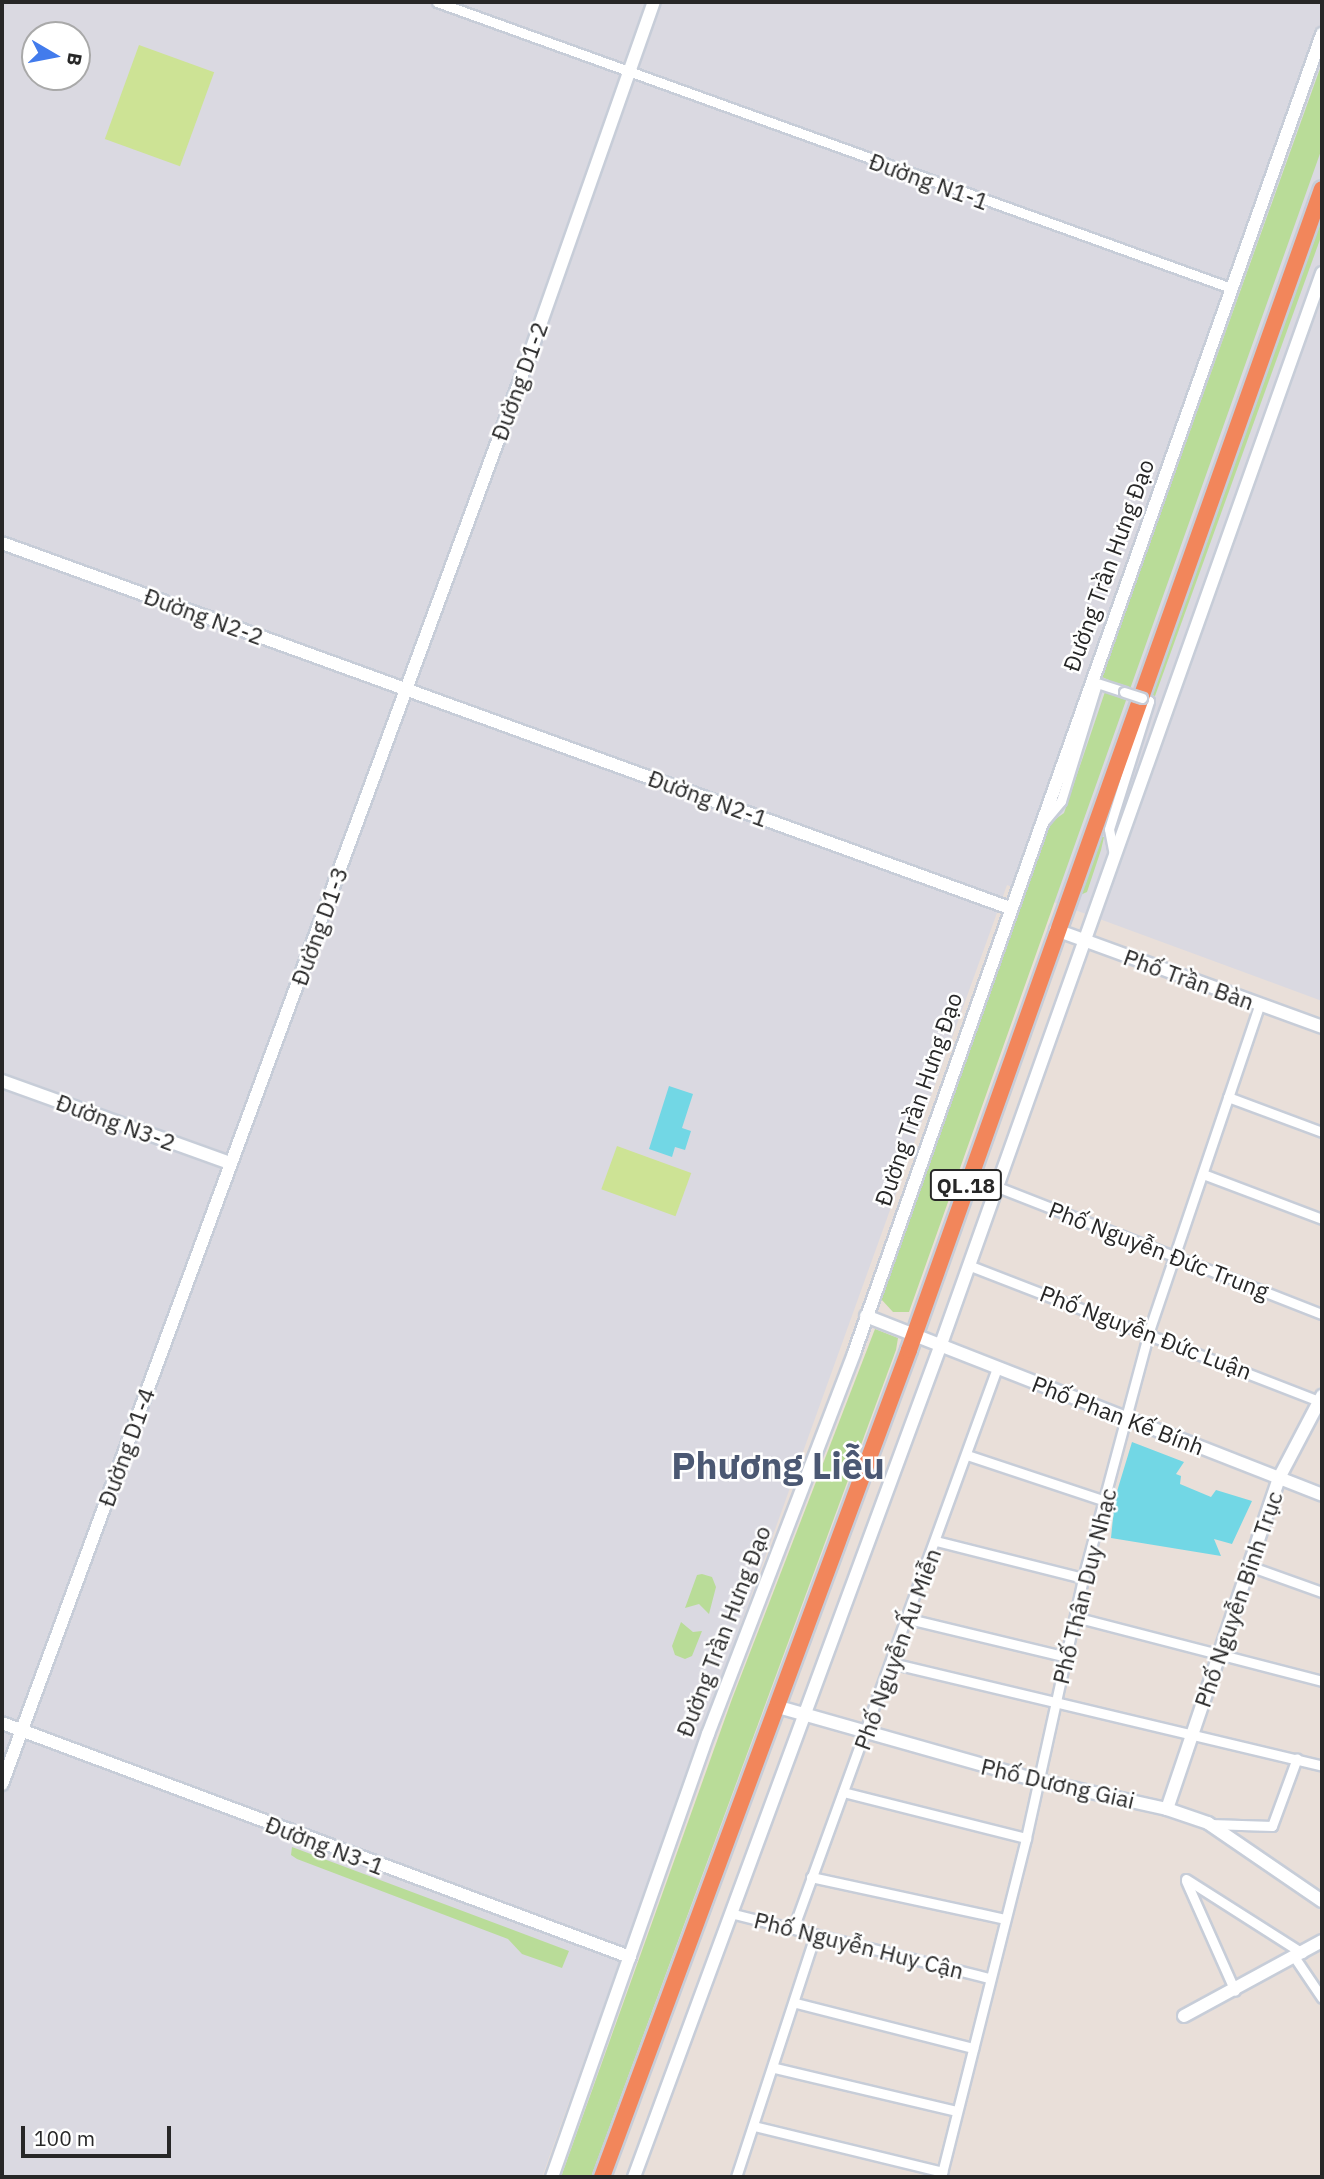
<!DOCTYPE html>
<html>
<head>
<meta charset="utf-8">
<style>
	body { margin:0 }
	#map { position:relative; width:1324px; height:2179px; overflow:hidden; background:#e9dfd9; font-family:"IBM Plex Sans",sans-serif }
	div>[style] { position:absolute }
	.industrial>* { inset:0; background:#dad9e1 }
	.green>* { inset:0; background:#b9dc98 }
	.pitch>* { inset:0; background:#cde395; transform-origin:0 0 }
	.water>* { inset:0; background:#72d7e5 }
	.roads { filter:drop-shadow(2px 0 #c7cdd8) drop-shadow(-2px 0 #c7cdd8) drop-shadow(0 2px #c7cdd8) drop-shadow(0 -2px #c7cdd8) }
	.street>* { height:9px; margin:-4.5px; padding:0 4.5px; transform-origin:4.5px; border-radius:4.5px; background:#fff }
	.secondary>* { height:12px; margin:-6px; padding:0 6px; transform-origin:6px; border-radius:6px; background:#fff }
	.highway>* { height:16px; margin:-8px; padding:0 8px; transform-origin:8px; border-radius:8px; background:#f2865b }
	.bridges { filter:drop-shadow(2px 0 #c7cdd8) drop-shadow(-2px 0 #c7cdd8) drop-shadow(0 2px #c7cdd8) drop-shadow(0 -2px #c7cdd8) }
	.street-bridge>* { height:9px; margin:-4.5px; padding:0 4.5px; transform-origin:4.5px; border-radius:4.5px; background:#fff }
	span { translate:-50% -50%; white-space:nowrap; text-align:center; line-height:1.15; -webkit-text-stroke:5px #fff; paint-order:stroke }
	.shield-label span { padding:2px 5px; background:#fff; border:2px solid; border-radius:5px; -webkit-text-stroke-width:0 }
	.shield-label { font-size:21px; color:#272727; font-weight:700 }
	.street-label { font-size:23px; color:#272727 }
	.town-label { font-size:37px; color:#4b5873; font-weight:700 }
	.frame { position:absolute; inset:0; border:4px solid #272727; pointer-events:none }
	.north { position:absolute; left:21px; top:21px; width:70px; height:70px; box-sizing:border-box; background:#fff; border:2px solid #a9a9a9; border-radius:50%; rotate:100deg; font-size:19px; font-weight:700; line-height:28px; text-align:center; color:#272727 }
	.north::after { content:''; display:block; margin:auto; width:24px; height:32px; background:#427bec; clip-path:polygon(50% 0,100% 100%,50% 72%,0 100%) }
	.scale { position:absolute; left:21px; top:2126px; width:150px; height:32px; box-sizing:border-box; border:4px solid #272727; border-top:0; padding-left:9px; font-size:21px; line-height:24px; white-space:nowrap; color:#272727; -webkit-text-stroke:5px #fff; paint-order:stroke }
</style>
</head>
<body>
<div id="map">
	<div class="industrial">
		<i style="clip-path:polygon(evenodd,2px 2px,1322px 2px,1322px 1001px,1007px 885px,542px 2177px,2px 2177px,2px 2px,35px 35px,77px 35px,77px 77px,35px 77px,35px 35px)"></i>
	</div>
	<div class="green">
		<i style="clip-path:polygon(1322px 63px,1322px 148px,909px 1312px,893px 1312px,881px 1299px,1050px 823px,1064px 813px,1109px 680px,1102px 677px)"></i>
		<i style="clip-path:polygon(1322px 217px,1322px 234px,1155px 696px,1148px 694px)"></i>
		<i style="clip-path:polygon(1099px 837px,1104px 837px,1101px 850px,1087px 892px,1078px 896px)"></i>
		<i style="clip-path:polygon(875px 1329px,898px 1338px,896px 1350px,591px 2177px,561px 2177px,732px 1699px)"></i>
		<i style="clip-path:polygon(702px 1574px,712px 1577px,716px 1587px,709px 1614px,699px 1604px,685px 1608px,697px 1575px)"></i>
		<i style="clip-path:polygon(681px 1622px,693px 1632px,702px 1631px,692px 1656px,685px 1659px,675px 1655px,672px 1646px)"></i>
		<i style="clip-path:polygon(292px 1847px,569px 1951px,562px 1968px,522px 1954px,508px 1939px,297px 1859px,291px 1855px)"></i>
	</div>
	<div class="pitch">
		<i style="left:139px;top:45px;width:80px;height:100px;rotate:20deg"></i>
		<i style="left:617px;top:1146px;width:79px;height:46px;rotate:20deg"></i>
	</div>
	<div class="water">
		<i style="clip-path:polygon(669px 1086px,693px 1094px,682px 1128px,691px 1131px,685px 1150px,675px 1147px,672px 1157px,649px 1149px)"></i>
		<i style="clip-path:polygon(1132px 1442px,1184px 1462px,1176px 1474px,1181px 1476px,1180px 1484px,1211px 1497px,1216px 1490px,1252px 1501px,1232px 1544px,1214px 1539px,1221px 1556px,1111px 1538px,1115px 1498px)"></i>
	</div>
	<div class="roads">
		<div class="street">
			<i style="left:437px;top:2px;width:844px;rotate:19.81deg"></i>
			<i style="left:1045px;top:820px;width:25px;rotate:-50deg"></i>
			<i style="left:1061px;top:801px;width:123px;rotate:-73deg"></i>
			<i style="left:1097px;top:683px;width:28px;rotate:18deg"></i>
			<i style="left:1114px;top:855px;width:26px;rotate:-101deg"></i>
			<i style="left:1109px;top:829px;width:134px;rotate:-72.6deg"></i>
			<i style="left:1149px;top:701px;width:8px;rotate:-157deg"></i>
			<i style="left:1228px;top:1097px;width:100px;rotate:20.4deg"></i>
			<i style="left:1203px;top:1174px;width:127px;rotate:20.7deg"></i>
			<i style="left:995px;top:1186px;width:351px;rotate:21.4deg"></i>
			<i style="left:968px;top:1265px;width:380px;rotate:21.2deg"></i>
			<i style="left:967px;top:1455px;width:145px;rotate:18.4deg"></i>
			<i style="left:936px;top:1541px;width:152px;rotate:14.1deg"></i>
			<i style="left:1252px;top:1567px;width:74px;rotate:19.7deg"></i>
			<i style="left:1075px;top:1617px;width:255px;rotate:14.5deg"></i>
			<i style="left:909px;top:1619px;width:163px;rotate:13.5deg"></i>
			<i style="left:891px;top:1663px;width:443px;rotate:13.4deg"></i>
			<i style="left:843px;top:1792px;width:189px;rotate:14.1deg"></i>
			<i style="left:1210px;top:1824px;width:62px;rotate:1.8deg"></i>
			<i style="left:1272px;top:1826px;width:72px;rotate:-69.8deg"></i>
			<i style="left:811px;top:1877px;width:198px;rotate:12.2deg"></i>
			<i style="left:1186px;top:1879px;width:138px;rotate:32.5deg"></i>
			<i style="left:1186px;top:1881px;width:120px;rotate:66deg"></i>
			<i style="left:730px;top:1913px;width:267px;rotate:14.1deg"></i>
			<i style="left:793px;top:1929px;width:597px;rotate:-70.02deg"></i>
			<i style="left:1295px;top:1958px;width:48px;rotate:56deg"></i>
			<i style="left:796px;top:2003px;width:183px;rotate:14.3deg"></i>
			<i style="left:775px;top:2068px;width:187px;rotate:13.3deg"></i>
			<i style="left:754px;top:2126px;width:194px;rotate:13.7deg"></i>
			<i style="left:736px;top:2177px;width:255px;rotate:-71.9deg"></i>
			<i style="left:941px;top:2177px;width:349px;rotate:-75.9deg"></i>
			<i style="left:1026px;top:1838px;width:266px;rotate:-77.6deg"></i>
			<i style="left:1083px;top:1578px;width:256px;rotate:-75deg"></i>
			<i style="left:1149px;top:1331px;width:345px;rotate:-71.3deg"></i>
		</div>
		<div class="secondary">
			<i style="left:2px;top:543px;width:1072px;rotate:19.91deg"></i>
			<i style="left:1056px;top:930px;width:283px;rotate:20deg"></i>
			<i style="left:2px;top:1081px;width:242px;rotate:19.8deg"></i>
			<i style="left:866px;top:1316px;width:490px;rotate:21.4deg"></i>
			<i style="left:775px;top:1706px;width:271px;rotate:15.8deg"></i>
			<i style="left:1036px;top:1780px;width:134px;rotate:12.5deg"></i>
			<i style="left:1167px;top:1809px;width:43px;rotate:18.9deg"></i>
			<i style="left:1208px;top:1823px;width:138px;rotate:34.4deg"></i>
			<i style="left:2px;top:1723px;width:670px;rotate:20.44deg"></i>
			<i style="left:2px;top:1784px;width:1516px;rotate:-69.74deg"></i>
			<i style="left:527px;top:362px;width:382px;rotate:-70.6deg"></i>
			<i style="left:1167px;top:1809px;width:349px;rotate:-71.3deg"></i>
			<i style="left:1279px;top:1478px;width:93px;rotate:-62.3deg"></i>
			<i style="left:1184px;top:2016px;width:157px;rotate:-28.5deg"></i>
			<i style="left:552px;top:2177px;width:470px;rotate:-70.6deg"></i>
			<i style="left:708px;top:1734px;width:408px;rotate:-69deg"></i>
			<i style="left:854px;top:1353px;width:1400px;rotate:-70.46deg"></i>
			<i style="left:634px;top:2177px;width:885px;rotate:-69.76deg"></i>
			<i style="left:940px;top:1347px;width:1140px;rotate:-70.42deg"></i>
		</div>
		<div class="highway">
			<i style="left:602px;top:2177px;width:882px;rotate:-69.63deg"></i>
			<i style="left:909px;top:1350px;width:1232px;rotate:-70.42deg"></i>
		</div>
	</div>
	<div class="bridges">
		<div class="street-bridge">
			<i style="left:1124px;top:692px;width:19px;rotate:18deg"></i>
		</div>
	</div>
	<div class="shield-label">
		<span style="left:966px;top:1185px">QL.18</span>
	</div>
	<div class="street-label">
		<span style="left:929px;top:181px;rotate:20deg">Đường N1-1</span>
		<span style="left:519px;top:381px;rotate:-70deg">Đường D1-2</span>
		<span style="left:1108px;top:565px;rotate:-70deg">Đường Trần Hưng Đạo</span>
		<span style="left:204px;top:616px;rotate:20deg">Đường N2-2</span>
		<span style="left:708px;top:798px;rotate:20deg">Đường N2-1</span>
		<span style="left:319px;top:926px;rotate:-70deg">Đường D1-3</span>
		<span style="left:1189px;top:979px;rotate:20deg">Phố Trần Bàn</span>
		<span style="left:918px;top:1099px;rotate:-71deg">Đường Trần Hưng Đạo</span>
		<span style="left:116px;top:1122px;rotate:20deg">Đường N3-2</span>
		<span style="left:1159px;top:1250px;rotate:21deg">Phố Nguyễn Đức Trung</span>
		<span style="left:1146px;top:1332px;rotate:21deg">Phố Nguyễn Đức Luận</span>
		<span style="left:1118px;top:1415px;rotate:21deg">Phố Phan Kế Bính</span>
		<span style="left:126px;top:1447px;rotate:-70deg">Đường D1-4</span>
		<span style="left:1084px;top:1586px;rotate:-76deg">Phố Thân Duy Nhạc</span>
		<span style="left:1238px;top:1599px;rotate:-71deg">Phố Nguyễn Bỉnh Trục</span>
		<span style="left:723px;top:1631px;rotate:-69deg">Đường Trần Hưng Đạo</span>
		<span style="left:897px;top:1649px;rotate:-70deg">Phố Nguyễn Ấu Miễn</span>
		<span style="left:1058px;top:1783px;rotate:13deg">Phố Dương Giai</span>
		<span style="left:325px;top:1845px;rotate:21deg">Đường N3-1</span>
		<span style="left:859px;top:1945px;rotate:14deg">Phố Nguyễn Huy Cận</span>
	</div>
	<div class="town-label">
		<span style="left:778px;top:1465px">Phương Liễu</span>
	</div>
	<div class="frame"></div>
	<div class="north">B</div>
	<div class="scale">100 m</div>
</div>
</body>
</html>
